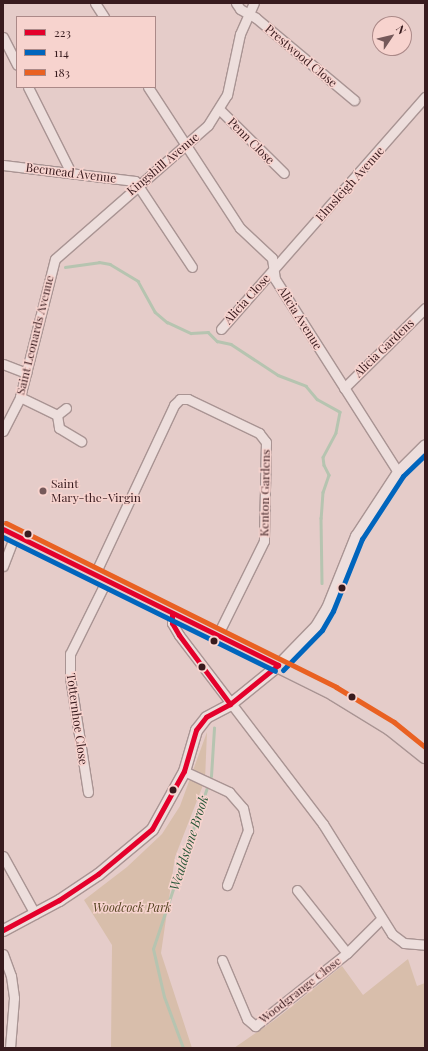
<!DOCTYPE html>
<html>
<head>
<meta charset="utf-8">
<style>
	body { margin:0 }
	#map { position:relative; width:428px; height:1051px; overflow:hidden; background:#e5ccc9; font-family:"Playfair Display",serif }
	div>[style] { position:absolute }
	.green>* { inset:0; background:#d8beab }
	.stream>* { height:2.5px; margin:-1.25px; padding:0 1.25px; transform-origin:1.25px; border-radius:1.25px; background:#b6c4b0 }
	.roads { filter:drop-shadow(1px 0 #a99493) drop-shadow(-1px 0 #a99493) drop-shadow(0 1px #a99493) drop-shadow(0 -1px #a99493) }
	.minor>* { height:9px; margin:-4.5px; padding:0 4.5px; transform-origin:4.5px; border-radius:4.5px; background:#eddedc }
	.tertiary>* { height:11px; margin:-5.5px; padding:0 5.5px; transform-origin:5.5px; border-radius:5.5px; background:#eddedc }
	.primary>* { height:14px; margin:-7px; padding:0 7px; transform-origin:7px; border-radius:7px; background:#e4cfcd }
	.bus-1>* { height:5px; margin:-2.5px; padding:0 2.5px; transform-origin:2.5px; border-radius:2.5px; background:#e4002b }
	.bus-2>* { height:5px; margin:-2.5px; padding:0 2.5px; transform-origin:2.5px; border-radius:2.5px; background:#0065bd }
	.bus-3>* { height:5px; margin:-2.5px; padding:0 2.5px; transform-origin:2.5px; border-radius:2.5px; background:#e96122 }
	.dots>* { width:11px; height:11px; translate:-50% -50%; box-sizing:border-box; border:2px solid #f7d3ce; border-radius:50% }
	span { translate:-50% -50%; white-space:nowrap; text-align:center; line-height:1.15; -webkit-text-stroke:3px #f7d3ce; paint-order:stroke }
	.street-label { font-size:12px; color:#381b1e }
	.poi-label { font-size:12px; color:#381b1e }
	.left { translate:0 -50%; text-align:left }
	.park-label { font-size:12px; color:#554421; font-style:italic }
	.water-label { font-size:13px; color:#2a583a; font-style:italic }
	.frame { position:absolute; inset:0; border:4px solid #381b1e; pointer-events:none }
	.legend { position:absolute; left:16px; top:16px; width:140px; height:72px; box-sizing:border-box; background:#f7d3ce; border:1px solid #ab8988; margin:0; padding:5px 7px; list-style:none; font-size:12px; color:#381b1e }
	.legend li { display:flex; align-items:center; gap:8px; height:20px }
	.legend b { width:20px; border:1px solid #ab8988 }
	.north { position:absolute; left:372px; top:16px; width:40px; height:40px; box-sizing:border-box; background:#f7d3ce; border:1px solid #ab8988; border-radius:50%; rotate:55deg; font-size:11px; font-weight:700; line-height:16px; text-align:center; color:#381b1e }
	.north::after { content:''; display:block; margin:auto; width:14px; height:18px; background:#75595a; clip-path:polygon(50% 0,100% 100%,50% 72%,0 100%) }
</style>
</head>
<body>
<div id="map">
	<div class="green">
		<i style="clip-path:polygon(207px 732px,205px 780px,175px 857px,161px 953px,192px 1048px,111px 1048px,112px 945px,84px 900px,127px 867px,162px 834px,180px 806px)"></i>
		<i style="clip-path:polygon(408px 959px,417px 986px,425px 983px,425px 1048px,234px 1048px,276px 1019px,342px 966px,363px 995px)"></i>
	</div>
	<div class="stream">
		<i style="left:65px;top:267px;width:34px;rotate:-8deg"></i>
		<i style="left:99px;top:262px;width:11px;rotate:10deg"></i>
		<i style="left:110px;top:264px;width:33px;rotate:31deg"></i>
		<i style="left:138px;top:281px;width:35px;rotate:61deg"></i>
		<i style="left:155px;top:312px;width:16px;rotate:40deg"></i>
		<i style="left:167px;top:322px;width:26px;rotate:25deg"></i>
		<i style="left:191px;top:333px;width:17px;rotate:-3deg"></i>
		<i style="left:208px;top:332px;width:13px;rotate:45deg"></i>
		<i style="left:217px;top:341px;width:14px;rotate:12deg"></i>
		<i style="left:231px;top:344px;width:56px;rotate:33.4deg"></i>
		<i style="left:278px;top:375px;width:30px;rotate:21deg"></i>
		<i style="left:306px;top:386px;width:17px;rotate:50deg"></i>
		<i style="left:317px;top:399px;width:26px;rotate:29deg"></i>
		<i style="left:340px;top:412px;width:21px;rotate:101deg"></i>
		<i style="left:336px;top:433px;width:27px;rotate:118deg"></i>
		<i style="left:323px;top:457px;width:8px;rotate:83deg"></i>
		<i style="left:324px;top:465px;width:11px;rotate:63deg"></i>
		<i style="left:329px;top:475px;width:18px;rotate:109deg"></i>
		<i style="left:323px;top:492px;width:26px;rotate:94deg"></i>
		<i style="left:321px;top:518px;width:65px;rotate:89.1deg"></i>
		<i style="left:183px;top:1048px;width:54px;rotate:-110.4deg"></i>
		<i style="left:164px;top:997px;width:49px;rotate:-102.9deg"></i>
		<i style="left:153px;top:949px;width:182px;rotate:-71.5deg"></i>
		<i style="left:211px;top:776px;width:48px;rotate:-86.4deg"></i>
	</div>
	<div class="roads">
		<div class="minor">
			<i style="left:95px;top:3px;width:17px;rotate:57deg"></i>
			<i style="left:236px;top:3px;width:7px;rotate:56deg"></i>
			<i style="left:240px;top:9px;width:18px;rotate:29deg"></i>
			<i style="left:256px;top:18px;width:128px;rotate:39.9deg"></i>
			<i style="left:3px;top:37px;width:31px;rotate:63deg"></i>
			<i style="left:28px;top:87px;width:96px;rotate:63.4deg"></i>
			<i style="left:148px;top:87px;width:168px;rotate:56.9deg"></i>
			<i style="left:240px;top:228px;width:44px;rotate:43.2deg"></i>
			<i style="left:272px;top:258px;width:21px;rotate:82deg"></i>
			<i style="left:275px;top:279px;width:229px;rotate:57.5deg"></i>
			<i style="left:219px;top:109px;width:91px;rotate:44.6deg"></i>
			<i style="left:3px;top:165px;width:133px;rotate:6.9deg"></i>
			<i style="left:135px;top:181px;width:103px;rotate:56.5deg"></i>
			<i style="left:221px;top:329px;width:309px;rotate:-48.7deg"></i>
			<i style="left:3px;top:364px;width:25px;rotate:21deg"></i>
			<i style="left:344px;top:388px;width:114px;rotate:-44.6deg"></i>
			<i style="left:20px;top:397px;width:41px;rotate:25.9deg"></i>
			<i style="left:66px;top:408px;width:11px;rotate:142deg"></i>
			<i style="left:57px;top:415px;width:13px;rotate:81deg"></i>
			<i style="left:59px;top:428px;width:26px;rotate:31deg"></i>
			<i style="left:3px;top:431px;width:38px;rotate:-63deg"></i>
			<i style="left:20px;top:397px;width:142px;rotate:-75.8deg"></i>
			<i style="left:55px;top:259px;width:203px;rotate:-41.2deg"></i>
			<i style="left:208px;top:125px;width:36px;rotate:-58deg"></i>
			<i style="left:227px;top:95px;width:62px;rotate:-78deg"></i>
			<i style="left:240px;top:34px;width:34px;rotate:-66deg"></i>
			<i style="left:3px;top:566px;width:33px;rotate:-69deg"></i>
			<i style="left:94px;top:576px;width:189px;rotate:-64.9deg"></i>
			<i style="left:174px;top:405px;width:8px;rotate:-45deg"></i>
			<i style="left:180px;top:399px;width:8px"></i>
			<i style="left:188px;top:399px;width:79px;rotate:25.6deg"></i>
			<i style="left:259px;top:433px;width:11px;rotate:52deg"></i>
			<i style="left:266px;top:442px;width:99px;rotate:91.2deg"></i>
			<i style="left:264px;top:541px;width:106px;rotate:116.3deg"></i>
			<i style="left:172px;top:613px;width:10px;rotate:90deg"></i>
			<i style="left:172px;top:623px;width:14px;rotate:60deg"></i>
			<i style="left:179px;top:635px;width:238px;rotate:52.7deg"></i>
			<i style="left:323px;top:824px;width:130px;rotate:57.9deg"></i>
			<i style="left:392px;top:934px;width:15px;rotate:37deg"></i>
			<i style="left:404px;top:943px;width:21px;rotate:5deg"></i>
			<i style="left:184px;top:771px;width:50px;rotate:25deg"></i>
			<i style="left:229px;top:792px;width:21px;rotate:49deg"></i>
			<i style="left:243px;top:808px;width:23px;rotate:77deg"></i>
			<i style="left:248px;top:830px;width:59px;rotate:110.9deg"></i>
			<i style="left:88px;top:792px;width:116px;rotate:-98.9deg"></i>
			<i style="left:70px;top:677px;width:23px;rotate:-90deg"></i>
			<i style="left:70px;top:654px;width:81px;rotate:-63.7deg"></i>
			<i style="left:3px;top:856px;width:66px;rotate:61.1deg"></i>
			<i style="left:297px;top:890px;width:80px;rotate:51.6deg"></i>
			<i style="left:3px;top:954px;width:23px;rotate:70deg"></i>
			<i style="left:11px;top:976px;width:22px;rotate:82deg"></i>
			<i style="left:14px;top:998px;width:50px;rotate:94.6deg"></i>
			<i style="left:222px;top:960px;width:64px;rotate:67deg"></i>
			<i style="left:247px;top:1019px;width:11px;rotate:41deg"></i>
			<i style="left:255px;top:1026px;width:117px;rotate:-38.4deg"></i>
			<i style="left:347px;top:953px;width:48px;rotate:-45deg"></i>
		</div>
		<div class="tertiary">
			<i style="left:3px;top:930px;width:64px;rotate:-28.2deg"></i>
			<i style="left:59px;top:900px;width:47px;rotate:-33.7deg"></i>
			<i style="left:98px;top:874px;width:70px;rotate:-39.8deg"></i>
			<i style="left:152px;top:829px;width:66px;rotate:-61.1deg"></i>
			<i style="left:184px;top:771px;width:43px;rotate:-73.7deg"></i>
			<i style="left:196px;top:730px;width:16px;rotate:-52deg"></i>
			<i style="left:206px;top:717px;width:27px;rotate:-28deg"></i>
			<i style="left:230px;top:704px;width:62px;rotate:-39.1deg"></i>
			<i style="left:278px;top:665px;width:54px;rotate:-45.7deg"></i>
			<i style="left:316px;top:626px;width:21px;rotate:-59deg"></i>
			<i style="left:327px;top:608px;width:78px;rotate:-68.1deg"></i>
			<i style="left:356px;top:536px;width:77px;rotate:-56.7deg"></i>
			<i style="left:398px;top:472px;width:38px;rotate:-45deg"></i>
		</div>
		<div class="primary">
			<i style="left:3px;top:529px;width:369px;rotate:26.4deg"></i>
			<i style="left:333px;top:693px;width:67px;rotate:31.6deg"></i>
			<i style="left:390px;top:728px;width:45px;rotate:38.7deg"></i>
		</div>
	</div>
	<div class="bus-1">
		<i style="left:3px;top:529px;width:307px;rotate:26.3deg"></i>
		<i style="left:278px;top:665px;width:62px;rotate:140.9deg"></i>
		<i style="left:230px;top:704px;width:27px;rotate:152deg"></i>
		<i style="left:206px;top:717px;width:16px;rotate:128deg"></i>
		<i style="left:196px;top:730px;width:43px;rotate:106.3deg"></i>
		<i style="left:184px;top:771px;width:66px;rotate:118.9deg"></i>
		<i style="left:152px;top:829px;width:70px;rotate:140.2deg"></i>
		<i style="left:98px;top:874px;width:47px;rotate:146.3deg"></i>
		<i style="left:59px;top:900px;width:64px;rotate:151.8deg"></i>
		<i style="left:172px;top:613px;width:10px;rotate:90deg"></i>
		<i style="left:172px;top:623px;width:14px;rotate:60deg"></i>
		<i style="left:179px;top:635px;width:86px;rotate:53.5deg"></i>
	</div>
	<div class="bus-2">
		<i style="left:3px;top:537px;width:303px;rotate:26.2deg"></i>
		<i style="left:283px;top:670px;width:56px;rotate:-45.7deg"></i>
		<i style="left:322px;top:630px;width:22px;rotate:-60deg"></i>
		<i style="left:333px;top:611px;width:78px;rotate:-68.1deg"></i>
		<i style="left:362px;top:539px;width:75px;rotate:-56.9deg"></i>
		<i style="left:403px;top:476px;width:30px;rotate:-44deg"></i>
	</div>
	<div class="bus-3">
		<i style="left:6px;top:523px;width:369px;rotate:26.4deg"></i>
		<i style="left:336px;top:687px;width:68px;rotate:31.1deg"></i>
		<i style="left:394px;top:722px;width:40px;rotate:39deg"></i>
	</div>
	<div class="dots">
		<i style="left:43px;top:491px;background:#75595a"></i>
		<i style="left:28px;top:534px;background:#381b1e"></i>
		<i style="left:342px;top:588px;background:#381b1e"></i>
		<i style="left:214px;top:641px;background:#381b1e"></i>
		<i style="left:202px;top:667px;background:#381b1e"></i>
		<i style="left:352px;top:697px;background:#381b1e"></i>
		<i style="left:173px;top:790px;background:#381b1e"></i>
	</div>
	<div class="street-label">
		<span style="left:301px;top:56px;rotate:40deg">Prestwood Close</span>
		<span style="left:251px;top:141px;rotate:45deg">Penn Close</span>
		<span style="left:163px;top:164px;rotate:-40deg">Kingshill Avenue</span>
		<span style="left:71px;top:173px;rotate:7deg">Becmead Avenue</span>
		<span style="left:350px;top:184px;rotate:-48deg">Elmsleigh Avenue</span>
		<span style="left:247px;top:299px;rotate:-48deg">Alicia Close</span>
		<span style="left:300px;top:318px;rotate:58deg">Alicia Avenue</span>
		<span style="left:35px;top:335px;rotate:-76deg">Saint Leonards Avenue</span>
		<span style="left:384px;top:348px;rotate:-44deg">Alicia Gardens</span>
		<span style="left:265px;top:493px;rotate:-89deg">Kenton Gardens</span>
		<span style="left:77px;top:719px;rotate:82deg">Totternhoe Close</span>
		<span style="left:300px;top:990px;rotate:-38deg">Woodgrange Close</span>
	</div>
	<div class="poi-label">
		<span class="left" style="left:51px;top:491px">Saint<br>Mary-the-Virgin</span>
	</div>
	<div class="park-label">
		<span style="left:132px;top:908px">Woodcock Park</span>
	</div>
	<div class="water-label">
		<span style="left:189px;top:843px;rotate:-72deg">Wealdstone Brook</span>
	</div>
	<div class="frame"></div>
	<ul class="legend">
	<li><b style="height:5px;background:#e4002b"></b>223</li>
	<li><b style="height:5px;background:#0065bd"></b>114</li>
	<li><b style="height:5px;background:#e96122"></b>183</li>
	</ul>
	<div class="north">N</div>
</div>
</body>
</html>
